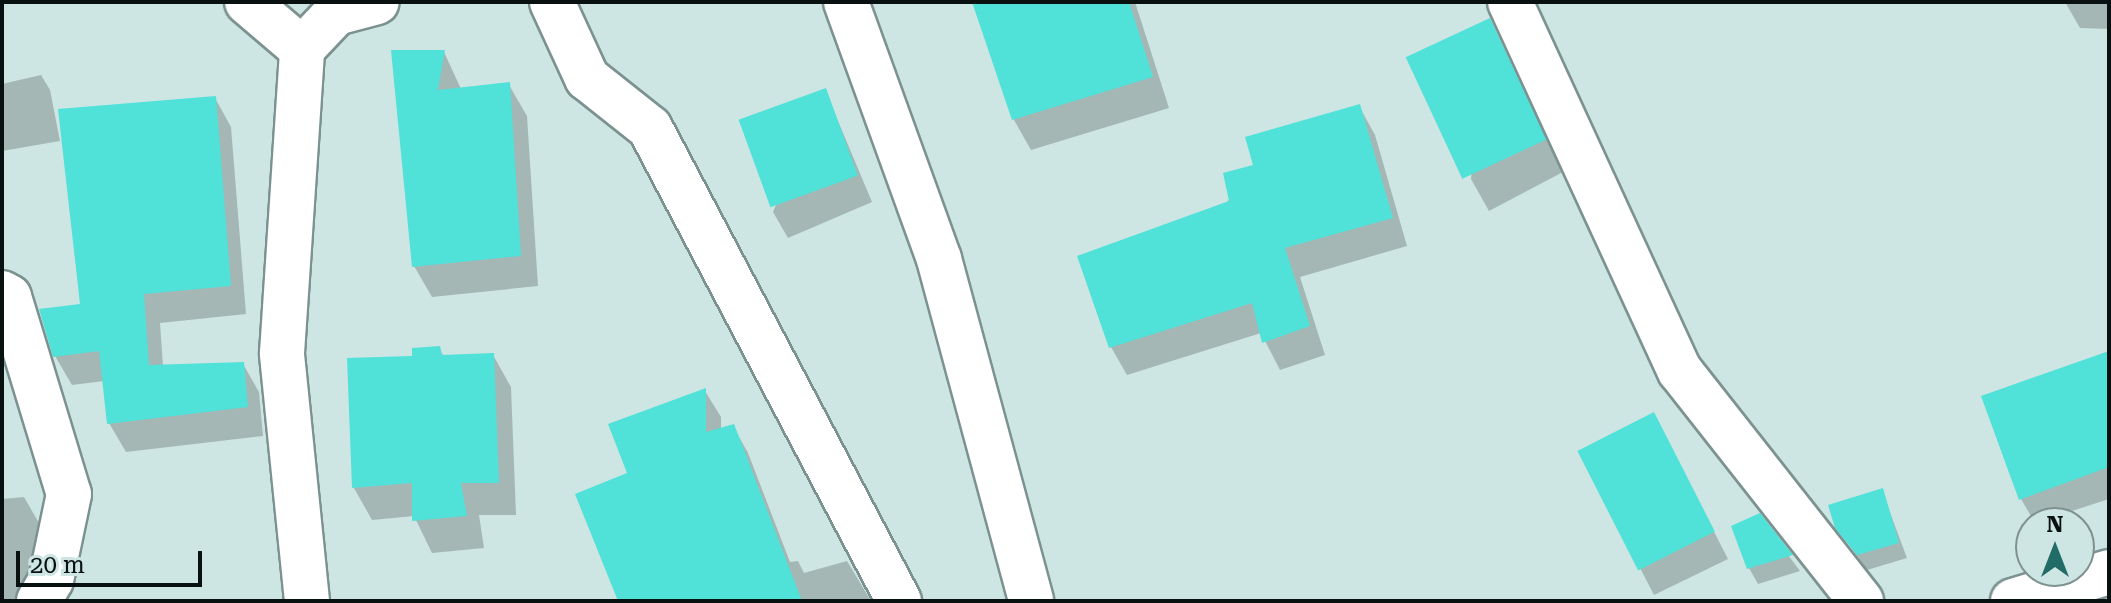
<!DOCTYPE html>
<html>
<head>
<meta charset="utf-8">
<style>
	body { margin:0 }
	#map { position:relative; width:2111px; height:603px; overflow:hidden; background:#cde5e3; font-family:"Roboto Serif",serif }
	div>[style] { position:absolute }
	.shadow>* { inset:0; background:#0003 }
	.building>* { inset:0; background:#50e1d8; transform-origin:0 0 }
	.roads { filter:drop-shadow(2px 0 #7c9290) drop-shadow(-2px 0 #7c9290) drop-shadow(0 2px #7c9290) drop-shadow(0 -2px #7c9290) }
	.minor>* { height:44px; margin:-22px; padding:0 22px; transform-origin:22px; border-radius:22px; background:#fff }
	span { translate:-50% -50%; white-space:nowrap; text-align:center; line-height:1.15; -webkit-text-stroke:8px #cde5e3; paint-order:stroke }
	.frame { position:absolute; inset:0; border:4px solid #081110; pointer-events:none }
	.north { position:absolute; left:2015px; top:507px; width:80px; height:80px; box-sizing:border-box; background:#cde5e3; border:2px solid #7e908f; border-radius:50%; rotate:0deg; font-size:22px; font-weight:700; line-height:32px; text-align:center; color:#081110 }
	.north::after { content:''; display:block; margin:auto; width:28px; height:36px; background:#216c67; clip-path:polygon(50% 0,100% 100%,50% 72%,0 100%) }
	.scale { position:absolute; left:16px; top:551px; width:186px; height:36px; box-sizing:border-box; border:4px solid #081110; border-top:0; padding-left:10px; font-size:24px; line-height:28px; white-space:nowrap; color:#081110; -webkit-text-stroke:6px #cde5e3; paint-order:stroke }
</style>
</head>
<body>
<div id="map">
	<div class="shadow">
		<i style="clip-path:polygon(974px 2px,1135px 2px,1169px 108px,1031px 150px,1014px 120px)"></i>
		<i style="clip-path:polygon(2065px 2px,2109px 2px,2109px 29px,2080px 28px)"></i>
		<i style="clip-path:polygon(1489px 20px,1563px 172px,1489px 211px,1471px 179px)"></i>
		<i style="clip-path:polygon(394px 52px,444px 52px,461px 89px,509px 85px,527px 116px,538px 286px,432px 297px,414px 266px)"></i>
		<i style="clip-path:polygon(41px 75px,50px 90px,60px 141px,2px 151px,2px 84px)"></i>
		<i style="clip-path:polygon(825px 90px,872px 202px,788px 238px,773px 212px)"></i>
		<i style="clip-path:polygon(215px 98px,231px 127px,246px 314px,160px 323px,163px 366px,243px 364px,259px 392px,263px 436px,126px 452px,109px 423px,104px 381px,72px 385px,55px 356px)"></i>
		<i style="clip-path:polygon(1359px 106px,1375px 135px,1407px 246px,1300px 277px,1325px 355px,1280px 370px,1261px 333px,1127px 375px,1111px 347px,1256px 166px)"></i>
		<i style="clip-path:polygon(439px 348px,444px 357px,493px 355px,511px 387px,516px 515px,479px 515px,484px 548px,432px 553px,414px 516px,372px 520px,354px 488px,414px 358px)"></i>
		<i style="clip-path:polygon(2109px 353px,2109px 499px,2035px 523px,2021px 499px)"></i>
		<i style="clip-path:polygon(705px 391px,721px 417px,721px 430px,733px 426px,748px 453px,790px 562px,798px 561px,804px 573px,847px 561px,871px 601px,621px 601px,630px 474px)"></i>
		<i style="clip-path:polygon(1668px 442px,1728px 559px,1654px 595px,1580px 451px)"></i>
		<i style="clip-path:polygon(1882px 491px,1907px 558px,1867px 570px,1837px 527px)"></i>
		<i style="clip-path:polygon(24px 497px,39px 523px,46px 580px,41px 601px,2px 601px,2px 499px)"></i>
		<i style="clip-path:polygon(1759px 516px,1800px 571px,1758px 584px,1749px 568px)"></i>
	</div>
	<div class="building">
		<i style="clip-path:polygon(972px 2px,1129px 2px,1153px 77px,1012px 120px)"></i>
		<i style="left:1490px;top:18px;width:134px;height:93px;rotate:65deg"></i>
		<i style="clip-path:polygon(391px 50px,445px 50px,438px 90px,510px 82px,521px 256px,412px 267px)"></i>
		<i style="left:826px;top:88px;width:93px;height:93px;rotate:70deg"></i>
		<i style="clip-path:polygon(216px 96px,231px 286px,144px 294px,149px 365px,244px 362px,248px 407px,107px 424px,99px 351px,53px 357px,39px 309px,80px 304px,58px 109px)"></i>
		<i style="clip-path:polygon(1360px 104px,1393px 218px,1285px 248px,1310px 326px,1262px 343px,1252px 303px,1109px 348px,1077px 256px,1229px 201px,1223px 173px,1253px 165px,1245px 137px)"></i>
		<i style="clip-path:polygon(440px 346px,442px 355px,494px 353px,499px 483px,461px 483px,467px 516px,412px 521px,412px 483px,352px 488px,347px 358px,412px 356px,412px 348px)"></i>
		<i style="clip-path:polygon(2109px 351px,2109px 467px,2019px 500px,1981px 396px)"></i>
		<i style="clip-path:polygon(706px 388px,706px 432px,734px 424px,802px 601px,618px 601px,575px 494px,627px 473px,608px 424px)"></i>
		<i style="left:1654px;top:412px;width:134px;height:86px;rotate:63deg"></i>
		<i style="clip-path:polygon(1883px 488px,1899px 543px,1857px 555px,1835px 528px,1828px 505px)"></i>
		<i style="clip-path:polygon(1760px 513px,1793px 555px,1747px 569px,1731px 526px)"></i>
	</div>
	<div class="roads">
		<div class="minor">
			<i style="left:247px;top:2px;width:72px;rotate:40.5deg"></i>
			<i style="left:552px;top:2px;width:84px;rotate:65.3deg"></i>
			<i style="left:587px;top:78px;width:80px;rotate:38.4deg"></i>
			<i style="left:650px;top:128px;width:535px;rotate:62.24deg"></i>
			<i style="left:846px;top:2px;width:273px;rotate:70.1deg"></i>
			<i style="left:939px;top:259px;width:354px;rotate:74.9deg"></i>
			<i style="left:1510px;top:2px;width:406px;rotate:65.3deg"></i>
			<i style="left:1680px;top:371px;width:293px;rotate:51.8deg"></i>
			<i style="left:2px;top:293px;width:8px;rotate:30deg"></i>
			<i style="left:9px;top:297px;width:206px;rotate:73.1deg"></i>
			<i style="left:69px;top:494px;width:88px;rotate:101.8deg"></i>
			<i style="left:51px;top:580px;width:24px;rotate:120deg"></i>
			<i style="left:307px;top:601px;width:249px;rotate:-95.8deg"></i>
			<i style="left:282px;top:353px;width:305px;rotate:-86.2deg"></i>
			<i style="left:302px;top:49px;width:50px;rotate:-46.6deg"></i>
			<i style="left:336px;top:13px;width:42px;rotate:-15deg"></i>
			<i style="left:2013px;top:601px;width:100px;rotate:-16.8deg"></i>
		</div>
	</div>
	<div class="frame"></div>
	<div class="north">N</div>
	<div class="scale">20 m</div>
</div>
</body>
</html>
